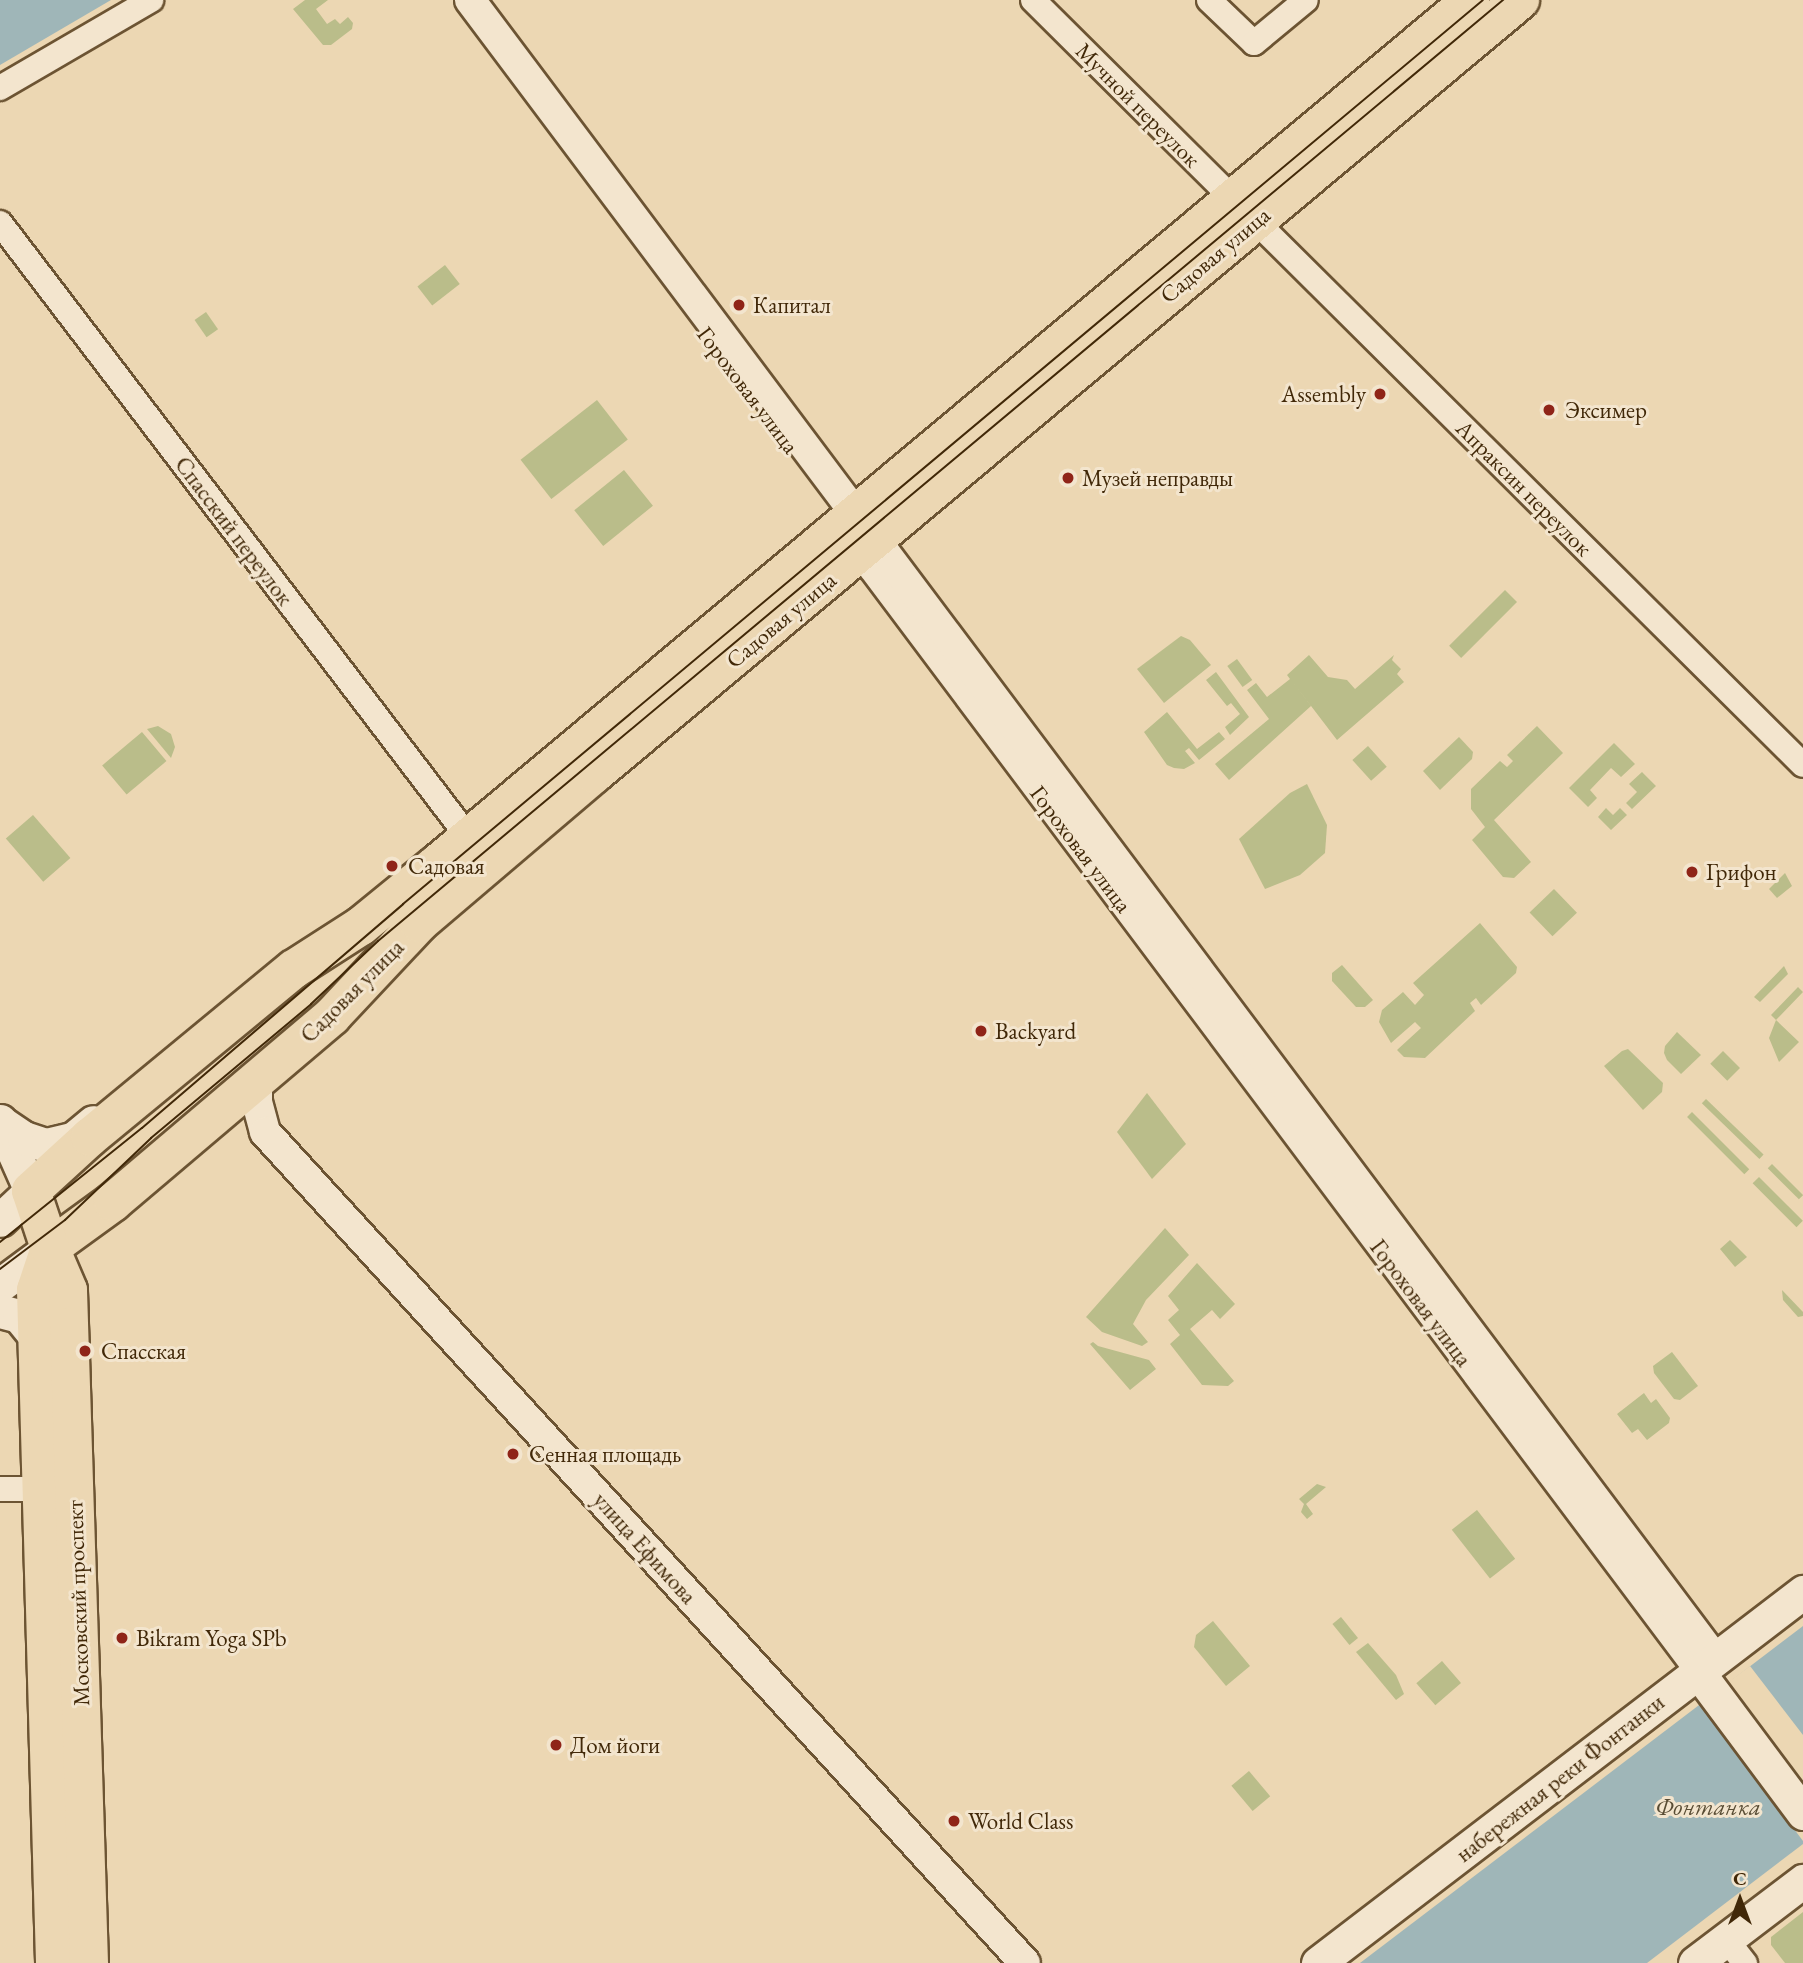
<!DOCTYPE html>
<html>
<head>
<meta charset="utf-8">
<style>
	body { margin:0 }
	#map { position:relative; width:1803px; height:1963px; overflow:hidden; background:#ecd7b3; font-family:"EB Garamond",serif }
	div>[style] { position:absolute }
	.green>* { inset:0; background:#babd8a; transform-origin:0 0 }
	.water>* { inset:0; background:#9fb6b8 }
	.pier>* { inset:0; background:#ecd7b3 }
	.roads { filter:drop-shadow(2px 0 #6c5433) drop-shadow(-2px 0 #6c5433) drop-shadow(0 2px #6c5433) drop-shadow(0 -2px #6c5433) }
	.minor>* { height:24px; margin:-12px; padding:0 12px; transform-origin:12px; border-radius:12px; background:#f3e5ce }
	.tertiary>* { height:30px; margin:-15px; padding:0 15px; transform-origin:15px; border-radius:15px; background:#f3e5ce }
	.secondary>* { height:33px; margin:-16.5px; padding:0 16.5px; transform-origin:16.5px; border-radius:16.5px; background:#f3e5ce }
	.primary>* { height:38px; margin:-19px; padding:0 19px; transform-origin:19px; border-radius:19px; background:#ecd7b3 }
	.tram>* { height:2px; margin:-1px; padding:0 1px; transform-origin:1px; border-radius:1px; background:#412808 }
	.dots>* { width:19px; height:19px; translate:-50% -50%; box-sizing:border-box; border:4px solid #f3e5ce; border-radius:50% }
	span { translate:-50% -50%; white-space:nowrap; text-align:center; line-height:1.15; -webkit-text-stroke:6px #f3e5ce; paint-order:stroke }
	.street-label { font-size:23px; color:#412808 }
	.poi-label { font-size:23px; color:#412808 }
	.left { translate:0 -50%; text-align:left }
	.right { translate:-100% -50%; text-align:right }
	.water-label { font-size:24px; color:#584c34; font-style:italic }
	.north { position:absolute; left:1705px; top:1865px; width:70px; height:70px; -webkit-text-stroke:5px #f3e5ce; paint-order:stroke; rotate:0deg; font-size:19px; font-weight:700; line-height:28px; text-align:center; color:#412808 }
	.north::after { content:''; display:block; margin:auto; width:24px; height:32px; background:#412808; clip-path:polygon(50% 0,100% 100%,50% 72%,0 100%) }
</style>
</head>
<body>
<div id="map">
	<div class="green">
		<i style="clip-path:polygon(305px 0,328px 0,316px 9px,327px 24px,335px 19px,340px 24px,348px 17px,353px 23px,352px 29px,331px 45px,323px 45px,293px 9px)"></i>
		<i style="left:445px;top:265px;width:24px;height:35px;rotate:52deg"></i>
		<i style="left:206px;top:312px;width:21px;height:14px;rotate:55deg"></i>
		<i style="left:597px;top:400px;width:50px;height:97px;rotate:52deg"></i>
		<i style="left:624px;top:470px;width:46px;height:64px;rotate:51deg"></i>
		<i style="left:1505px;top:590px;width:17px;height:79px;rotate:45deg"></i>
		<i style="clip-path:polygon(1181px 636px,1190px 640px,1211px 665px,1164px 703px,1137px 669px)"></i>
		<i style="clip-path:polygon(1309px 655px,1328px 677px,1347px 680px,1355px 689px,1394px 655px,1392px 660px,1401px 669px,1397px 674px,1404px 682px,1337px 740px,1292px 681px,1311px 706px,1229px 780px,1215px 764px,1269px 719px,1247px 690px,1256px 683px,1267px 697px,1290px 679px,1287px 675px)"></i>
		<i style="left:1237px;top:659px;width:26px;height:12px;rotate:54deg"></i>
		<i style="clip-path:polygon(1216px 672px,1249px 717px,1230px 735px,1225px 727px,1240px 714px,1231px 703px,1227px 706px,1206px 680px)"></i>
		<i style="clip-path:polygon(1167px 712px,1197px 749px,1219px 732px,1225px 739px,1199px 760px,1189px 748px,1185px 751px,1195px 763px,1184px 769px,1174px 768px,1167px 765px,1144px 732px)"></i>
		<i style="clip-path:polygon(158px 726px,171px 734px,175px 747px,171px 758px,147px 729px)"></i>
		<i style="clip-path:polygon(1537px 726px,1563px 753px,1494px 820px,1531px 862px,1514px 878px,1503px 877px,1472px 840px,1485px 827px,1471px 809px,1471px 789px,1500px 761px,1507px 767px,1513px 761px,1507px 755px)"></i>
		<i style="left:142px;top:732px;width:38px;height:52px;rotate:50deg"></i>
		<i style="clip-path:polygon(1459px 737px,1473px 752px,1472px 759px,1440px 790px,1423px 771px)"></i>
		<i style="clip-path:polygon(1614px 743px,1635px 764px,1621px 777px,1611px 768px,1590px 790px,1597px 798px,1588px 807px,1569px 788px)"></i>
		<i style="left:1368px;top:746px;width:28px;height:21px;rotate:48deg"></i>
		<i style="clip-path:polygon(1642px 772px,1656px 786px,1632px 809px,1626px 803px,1637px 792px,1629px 784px)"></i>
		<i style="clip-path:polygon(1307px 784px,1327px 825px,1325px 853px,1300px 875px,1265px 889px,1239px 839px,1290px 793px)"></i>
		<i style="clip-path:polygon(1606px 808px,1613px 815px,1620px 808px,1627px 815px,1611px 830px,1598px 817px)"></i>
		<i style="left:33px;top:815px;width:57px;height:36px;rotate:49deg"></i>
		<i style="clip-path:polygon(1785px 873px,1792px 886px,1777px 898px,1769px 889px)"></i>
		<i style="left:1554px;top:889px;width:33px;height:34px;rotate:46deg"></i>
		<i style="clip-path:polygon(1480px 923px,1517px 967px,1516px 973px,1481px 1005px,1476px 998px,1470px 1003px,1475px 1011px,1425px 1058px,1404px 1057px,1397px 1050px,1421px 1028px,1415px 1022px,1391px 1043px,1379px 1022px,1382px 1010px,1403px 992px,1415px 1005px,1424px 995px,1413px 983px)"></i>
		<i style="clip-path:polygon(1342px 965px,1373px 1000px,1365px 1007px,1356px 1007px,1332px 981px,1332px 973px)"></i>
		<i style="clip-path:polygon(1784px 966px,1788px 974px,1760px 1002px,1754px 997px)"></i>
		<i style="clip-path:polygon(1798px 987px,1803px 992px,1776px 1020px,1799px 1042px,1779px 1062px,1769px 1038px,1776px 1020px,1771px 1015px)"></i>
		<i style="clip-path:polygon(1677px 1032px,1701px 1055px,1681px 1074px,1667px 1060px,1664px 1053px,1665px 1046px)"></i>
		<i style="clip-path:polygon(1628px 1049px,1663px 1083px,1662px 1092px,1643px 1110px,1604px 1066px,1622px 1051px)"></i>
		<i style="left:1723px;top:1051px;width:24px;height:18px;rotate:45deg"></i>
		<i style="clip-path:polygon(1147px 1093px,1186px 1144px,1152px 1179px,1117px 1132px)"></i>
		<i style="left:1706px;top:1099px;width:80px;height:6px;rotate:44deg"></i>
		<i style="left:1692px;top:1112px;width:81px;height:7px;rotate:45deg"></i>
		<i style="left:1772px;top:1164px;width:44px;height:6px;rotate:45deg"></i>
		<i style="left:1759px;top:1177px;width:62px;height:9px;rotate:45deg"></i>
		<i style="clip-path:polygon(1165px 1228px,1189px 1255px,1146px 1300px,1133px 1324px,1148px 1342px,1142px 1346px,1102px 1332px,1086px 1317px)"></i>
		<i style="clip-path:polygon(1730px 1240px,1747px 1257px,1735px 1267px,1720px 1249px)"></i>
		<i style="clip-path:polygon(1197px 1263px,1235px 1304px,1220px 1319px,1212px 1310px,1190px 1329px,1234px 1381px,1228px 1386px,1202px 1385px,1170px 1344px,1180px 1335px,1168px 1320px,1179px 1310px,1168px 1296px)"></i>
		<i style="clip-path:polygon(1782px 1290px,1803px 1312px,1803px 1316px,1798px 1317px,1783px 1300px)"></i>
		<i style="clip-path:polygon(1093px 1342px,1098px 1346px,1149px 1360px,1156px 1369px,1130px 1390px,1090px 1344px)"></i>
		<i style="clip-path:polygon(1672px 1352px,1698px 1386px,1680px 1400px,1674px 1399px,1654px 1373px,1653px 1366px)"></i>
		<i style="clip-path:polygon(1644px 1393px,1651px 1403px,1656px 1399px,1670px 1418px,1669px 1423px,1647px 1440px,1638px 1429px,1632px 1433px,1617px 1414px)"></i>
		<i style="clip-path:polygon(1317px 1484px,1326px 1487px,1306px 1504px,1313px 1514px,1307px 1519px,1301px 1512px,1304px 1504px,1299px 1499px)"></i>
		<i style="left:1477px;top:1510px;width:62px;height:32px;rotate:52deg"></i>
		<i style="left:1341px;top:1617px;width:27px;height:11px;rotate:51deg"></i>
		<i style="clip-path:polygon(1213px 1621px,1250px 1666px,1226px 1686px,1194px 1647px,1196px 1635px)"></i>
		<i style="clip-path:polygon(1368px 1643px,1396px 1675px,1404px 1694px,1396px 1700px,1356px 1652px)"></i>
		<i style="left:1442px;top:1661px;width:29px;height:34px;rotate:49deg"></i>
		<i style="left:1249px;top:1771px;width:33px;height:23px;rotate:50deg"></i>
		<i style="clip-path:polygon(1803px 1912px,1803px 1963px,1785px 1963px,1771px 1945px,1771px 1937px)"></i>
	</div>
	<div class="water">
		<i style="clip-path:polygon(0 0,111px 0,0 65px)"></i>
		<i style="clip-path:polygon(1803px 1626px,1803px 1844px,1647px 1963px,1360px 1963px)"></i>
	</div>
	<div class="pier">
		<i style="clip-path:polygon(1750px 1666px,1803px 1735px,1803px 1841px,1700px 1703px)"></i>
	</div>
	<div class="roads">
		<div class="minor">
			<i style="left:1033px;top:0;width:1085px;rotate:44.81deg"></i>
			<i style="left:1209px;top:0;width:62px;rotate:43.7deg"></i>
			<i style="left:1254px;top:43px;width:67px;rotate:-39.6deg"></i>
			<i style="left:0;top:88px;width:175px;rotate:-30.2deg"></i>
			<i style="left:0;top:223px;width:773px;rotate:52.67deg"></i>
			<i style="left:855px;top:541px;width:32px;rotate:60deg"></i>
			<i style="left:871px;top:569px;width:1379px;rotate:53.14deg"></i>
			<i style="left:0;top:1489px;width:41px"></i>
			<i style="left:1726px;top:1939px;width:31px;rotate:52deg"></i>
		</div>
		<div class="tertiary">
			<i style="left:470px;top:0;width:2074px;rotate:53.11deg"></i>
			<i style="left:257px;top:1080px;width:22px;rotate:90deg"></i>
			<i style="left:257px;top:1102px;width:31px;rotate:75deg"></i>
			<i style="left:265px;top:1132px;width:1126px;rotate:47.56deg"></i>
		</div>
		<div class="secondary">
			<i style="left:0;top:1121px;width:77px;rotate:66.1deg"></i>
			<i style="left:31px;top:1191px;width:42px;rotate:136.9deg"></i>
			<i style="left:0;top:1122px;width:29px;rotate:34deg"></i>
			<i style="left:24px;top:1138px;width:23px;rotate:18deg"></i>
			<i style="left:46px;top:1145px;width:28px;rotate:-13deg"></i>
			<i style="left:73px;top:1139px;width:26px;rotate:-40deg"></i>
			<i style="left:0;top:1285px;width:62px;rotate:-36.5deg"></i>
			<i style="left:0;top:1311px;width:20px;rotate:15deg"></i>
			<i style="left:19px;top:1316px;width:28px;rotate:51deg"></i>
			<i style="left:1698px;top:1672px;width:176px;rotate:53.3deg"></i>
			<i style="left:1318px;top:1963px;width:611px;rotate:-37.41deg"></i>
			<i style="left:1695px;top:1963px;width:136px;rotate:-37.2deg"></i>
		</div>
		<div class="primary">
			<i style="left:50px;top:1248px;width:78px;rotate:-36.1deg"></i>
			<i style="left:113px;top:1202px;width:287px;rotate:-40.3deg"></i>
			<i style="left:332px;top:1016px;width:127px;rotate:-46.9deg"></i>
			<i style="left:419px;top:923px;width:230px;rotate:-40.4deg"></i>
			<i style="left:594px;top:774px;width:1207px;rotate:-39.89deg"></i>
			<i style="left:50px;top:1248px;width:44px;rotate:108.4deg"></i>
			<i style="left:36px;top:1290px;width:673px;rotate:88.38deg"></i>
			<i style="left:89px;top:1963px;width:673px;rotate:-91.79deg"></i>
			<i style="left:68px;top:1290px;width:46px;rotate:-113.2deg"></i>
			<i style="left:50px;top:1248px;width:60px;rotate:-108.4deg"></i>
			<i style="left:31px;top:1191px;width:80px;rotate:-42.5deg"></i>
			<i style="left:90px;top:1137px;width:264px;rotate:-39.5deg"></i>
			<i style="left:294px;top:969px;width:80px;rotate:-32.7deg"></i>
			<i style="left:361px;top:926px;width:98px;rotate:-39.2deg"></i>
			<i style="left:437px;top:864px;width:1347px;rotate:-39.88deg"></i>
		</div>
	</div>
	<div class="tram">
		<i style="left:0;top:1242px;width:182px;rotate:-38.8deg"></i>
		<i style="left:142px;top:1128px;width:344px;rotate:-40.6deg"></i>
		<i style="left:403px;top:904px;width:1408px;rotate:-39.93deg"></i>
		<i style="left:0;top:1269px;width:81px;rotate:-37deg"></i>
		<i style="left:65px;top:1220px;width:119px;rotate:-43.6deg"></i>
		<i style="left:151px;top:1138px;width:209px;rotate:-39.9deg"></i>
		<i style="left:311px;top:1004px;width:92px;rotate:-43.2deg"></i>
		<i style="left:378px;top:941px;width:1467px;rotate:-39.91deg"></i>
	</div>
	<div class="dots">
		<i style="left:739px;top:305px;background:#8f2418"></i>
		<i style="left:1380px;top:394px;background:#8f2418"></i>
		<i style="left:1549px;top:410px;background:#8f2418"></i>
		<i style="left:1068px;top:478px;background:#8f2418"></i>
		<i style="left:392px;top:866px;background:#8f2418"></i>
		<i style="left:1692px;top:872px;background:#8f2418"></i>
		<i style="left:981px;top:1031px;background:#8f2418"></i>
		<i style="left:85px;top:1351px;background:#8f2418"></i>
		<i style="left:513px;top:1454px;background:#8f2418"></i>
		<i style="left:122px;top:1638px;background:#8f2418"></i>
		<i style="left:556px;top:1745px;background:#8f2418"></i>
		<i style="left:954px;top:1821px;background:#8f2418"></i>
	</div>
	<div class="street-label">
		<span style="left:1138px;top:105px;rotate:45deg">Мучной переулок</span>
		<span style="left:1215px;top:255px;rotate:-40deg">Садовая улица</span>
		<span style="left:748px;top:390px;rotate:53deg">Гороховая улица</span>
		<span style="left:1524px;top:488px;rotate:45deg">Апраксин переулок</span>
		<span style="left:234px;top:531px;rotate:53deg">Спасский переулок</span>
		<span style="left:781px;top:620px;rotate:-40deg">Садовая улица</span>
		<span style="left:1081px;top:849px;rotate:53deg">Гороховая улица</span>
		<span style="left:352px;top:991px;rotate:-45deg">Садовая улица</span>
		<span style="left:1421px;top:1303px;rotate:53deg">Гороховая улица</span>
		<span style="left:645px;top:1548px;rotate:48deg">улица Ефимова</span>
		<span style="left:78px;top:1603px;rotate:-92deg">Московский проспект</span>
		<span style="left:1560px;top:1778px;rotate:-38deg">набережная реки Фонтанки</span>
	</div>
	<div class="poi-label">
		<span class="left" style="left:753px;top:305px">Капитал</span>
		<span class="right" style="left:1366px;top:394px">Assembly</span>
		<span class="left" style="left:1565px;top:410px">Эксимер</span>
		<span class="left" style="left:1082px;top:478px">Музей неправды</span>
		<span class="left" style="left:408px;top:866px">Садовая</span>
		<span class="left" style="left:1706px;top:872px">Грифон</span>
		<span class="left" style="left:995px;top:1031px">Backyard</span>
		<span class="left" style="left:101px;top:1351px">Спасская</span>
		<span class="left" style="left:529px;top:1454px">Сенная площадь</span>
		<span class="left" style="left:136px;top:1638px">Bikram Yoga SPb</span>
		<span class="left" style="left:570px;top:1745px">Дом йоги</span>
		<span class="left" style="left:968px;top:1821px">World Class</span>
	</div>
	<div class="water-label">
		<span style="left:1708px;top:1807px">Фонтанка</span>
	</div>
	<div class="north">С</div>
</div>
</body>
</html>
